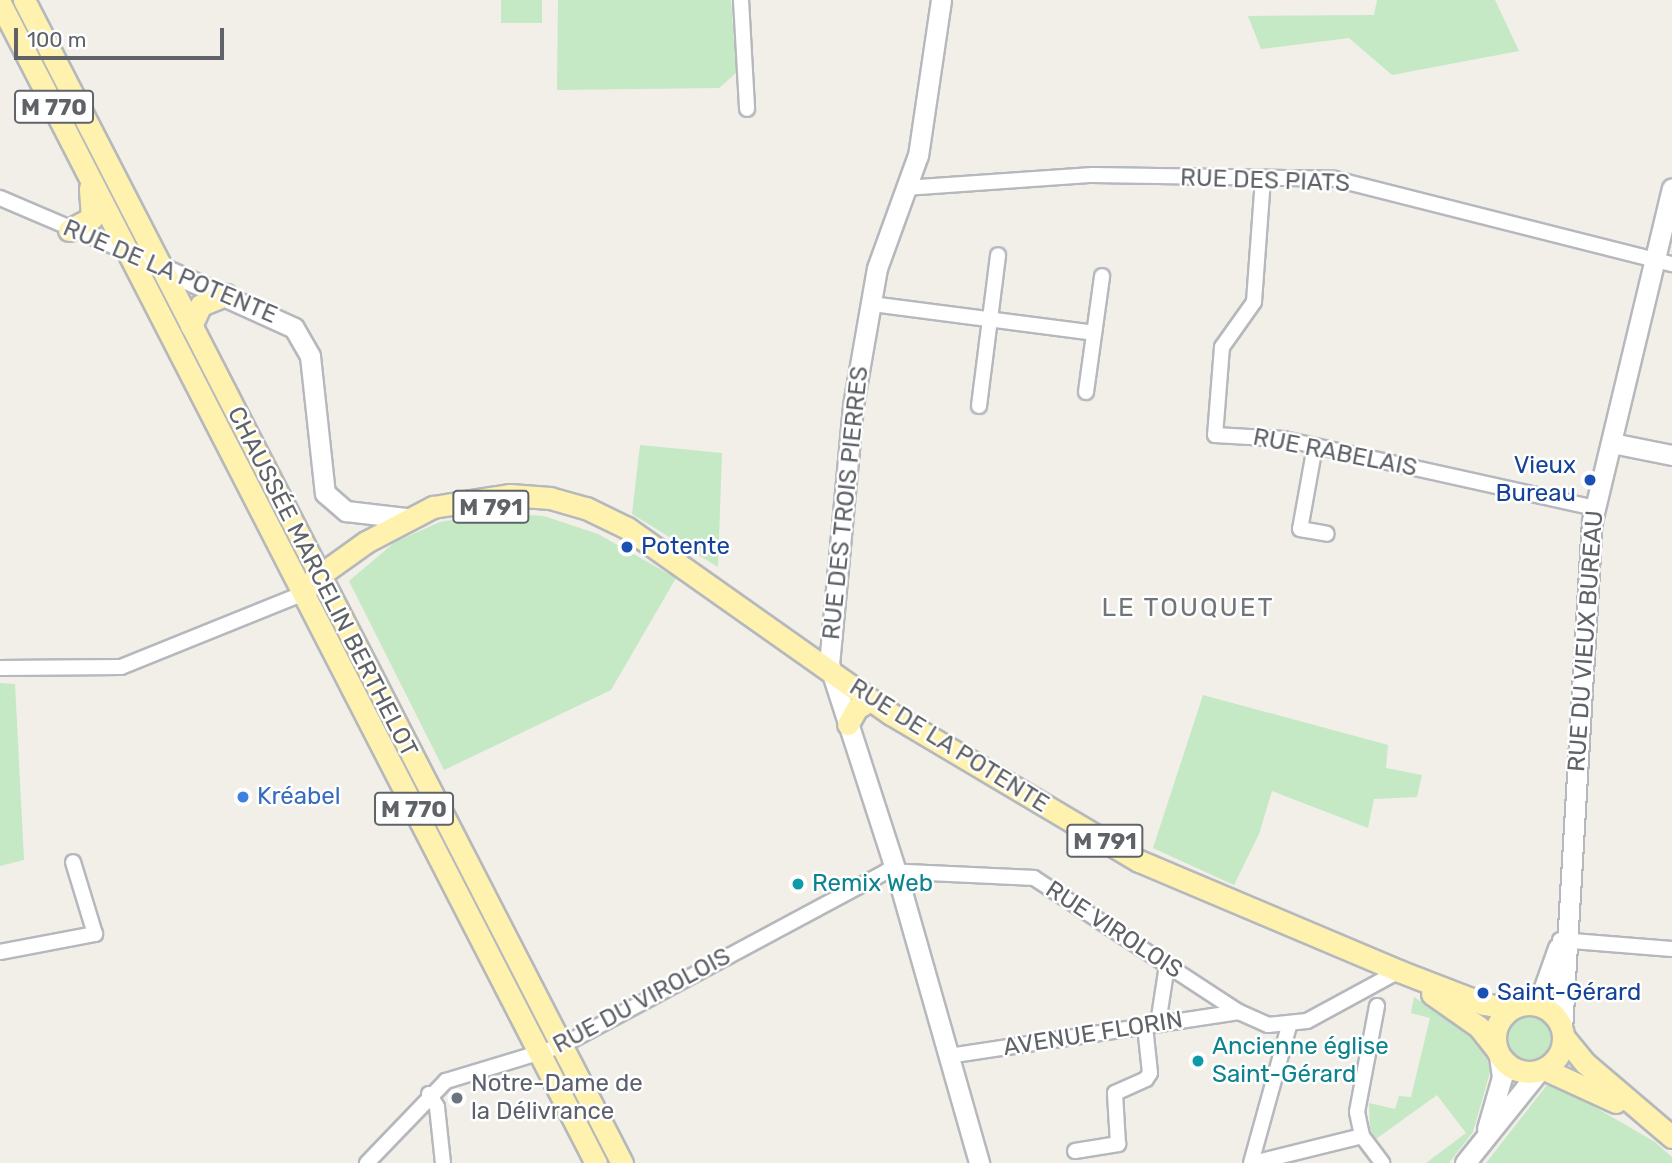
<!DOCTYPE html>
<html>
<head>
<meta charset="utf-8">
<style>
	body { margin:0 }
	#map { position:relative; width:1672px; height:1163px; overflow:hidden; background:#f1efe8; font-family:Rubik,sans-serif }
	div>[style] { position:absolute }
	.green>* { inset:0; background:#c5e8c5; transform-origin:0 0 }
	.round { border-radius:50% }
	.roads { filter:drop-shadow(2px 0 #b5b8bc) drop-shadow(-2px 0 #b5b8bc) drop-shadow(0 2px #b5b8bc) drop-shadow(0 -2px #b5b8bc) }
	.street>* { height:14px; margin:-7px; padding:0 7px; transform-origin:7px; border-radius:7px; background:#fff }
	.secondary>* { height:19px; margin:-9.5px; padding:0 9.5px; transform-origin:9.5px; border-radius:9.5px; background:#fff }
	.primary>* { height:21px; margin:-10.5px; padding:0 10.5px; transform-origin:10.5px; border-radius:10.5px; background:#fff2af }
	.primary>.ring { margin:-10.5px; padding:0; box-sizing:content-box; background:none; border:21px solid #fff2af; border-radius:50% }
	.dots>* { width:19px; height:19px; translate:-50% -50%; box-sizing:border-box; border:4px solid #fff; border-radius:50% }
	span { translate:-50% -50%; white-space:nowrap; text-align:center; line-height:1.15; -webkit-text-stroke:5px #fff; paint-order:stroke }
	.shield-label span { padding:2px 5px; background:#fff; border:2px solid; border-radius:5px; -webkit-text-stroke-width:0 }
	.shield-label { font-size:23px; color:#5f6368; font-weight:700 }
	.street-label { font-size:24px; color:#5f6368 }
	.transit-label { font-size:24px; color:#164399 }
	.right { translate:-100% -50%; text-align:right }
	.left { translate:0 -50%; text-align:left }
	.shop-label { font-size:24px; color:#366cbe }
	.culture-label { font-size:24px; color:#0d838f }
	.worship-label { font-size:24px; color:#5b616d }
	.neighbourhood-label { font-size:26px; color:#70757a; letter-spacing:2px }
	.scale { position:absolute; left:14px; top:28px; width:210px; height:32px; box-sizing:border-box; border:4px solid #5f6368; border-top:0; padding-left:9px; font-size:21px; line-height:24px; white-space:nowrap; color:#5f6368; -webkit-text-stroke:5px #fff; paint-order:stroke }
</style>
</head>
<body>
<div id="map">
	<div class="green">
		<i style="left:501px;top:0;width:41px;height:23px"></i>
		<i style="clip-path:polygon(558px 0,731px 0,736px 73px,719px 88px,557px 90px)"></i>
		<i style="clip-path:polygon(1377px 0,1495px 0,1519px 51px,1392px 75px,1349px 38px,1261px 49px,1248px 16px,1374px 15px)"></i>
		<i style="clip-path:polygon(640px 445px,722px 453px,718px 567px,632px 514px)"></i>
		<i style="clip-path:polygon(490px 513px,544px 516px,598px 534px,676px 578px,611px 690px,444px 770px,349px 581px,395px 542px,440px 522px)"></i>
		<i style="clip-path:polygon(0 683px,15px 684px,24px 860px,0 866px)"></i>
		<i style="clip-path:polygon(1203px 695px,1388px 745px,1386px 768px,1422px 775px,1417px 797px,1374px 799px,1368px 828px,1272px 791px,1259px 834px,1234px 885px,1153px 848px)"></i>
		<i style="clip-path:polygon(1414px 997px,1478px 1039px,1491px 1069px,1473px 1132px,1449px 1163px,1426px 1163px,1466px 1133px,1437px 1095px,1376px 1139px,1370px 1129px,1369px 1103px,1395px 1109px,1399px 1096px,1411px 1097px,1430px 1018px,1411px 1013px)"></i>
		<i class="round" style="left:1504px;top:1013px;width:50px;height:50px"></i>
		<i style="clip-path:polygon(1550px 1081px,1655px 1142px,1672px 1157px,1672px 1163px,1486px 1163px)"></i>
	</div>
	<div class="roads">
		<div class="street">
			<i style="left:741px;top:0;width:109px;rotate:86.8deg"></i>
			<i style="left:1263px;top:179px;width:123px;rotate:94.2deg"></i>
			<i style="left:1254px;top:302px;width:55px;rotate:125.4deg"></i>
			<i style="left:1222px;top:347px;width:88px;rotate:94.5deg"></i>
			<i style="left:1215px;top:435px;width:69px;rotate:3.3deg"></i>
			<i style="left:1284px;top:439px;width:318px;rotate:12.5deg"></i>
			<i style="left:905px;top:188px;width:188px;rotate:-4deg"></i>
			<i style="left:1093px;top:175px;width:242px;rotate:0.9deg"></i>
			<i style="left:1335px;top:179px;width:348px;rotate:14.2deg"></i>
			<i style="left:0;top:198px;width:140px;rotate:23.1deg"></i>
			<i style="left:872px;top:304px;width:224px;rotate:7.4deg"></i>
			<i style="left:1086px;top:392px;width:117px;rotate:-82.1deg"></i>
			<i style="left:979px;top:406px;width:152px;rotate:-82.8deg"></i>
			<i style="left:1315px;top:446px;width:84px;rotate:100.2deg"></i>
			<i style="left:1300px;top:529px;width:27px;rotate:10deg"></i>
			<i style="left:0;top:668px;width:121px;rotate:-0.5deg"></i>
			<i style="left:121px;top:667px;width:197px;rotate:-22deg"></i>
			<i style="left:1560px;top:940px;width:112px;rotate:4.6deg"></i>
			<i style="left:0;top:952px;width:97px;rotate:-10.7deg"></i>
			<i style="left:95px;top:934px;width:75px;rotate:-107deg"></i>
			<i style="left:1377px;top:1006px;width:108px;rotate:100.7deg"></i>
			<i style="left:1357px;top:1112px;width:25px;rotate:78deg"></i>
			<i style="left:1362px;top:1136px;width:34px;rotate:53deg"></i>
			<i style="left:1158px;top:1024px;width:60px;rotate:-81.3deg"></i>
			<i style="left:948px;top:1056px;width:294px;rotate:-8.6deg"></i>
			<i style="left:429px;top:1094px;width:15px;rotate:58deg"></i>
			<i style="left:437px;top:1107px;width:56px;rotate:83.9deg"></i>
			<i style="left:1075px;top:1151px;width:44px;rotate:-9.2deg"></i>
			<i style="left:1118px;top:1144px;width:51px;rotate:-93.4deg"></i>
			<i style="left:1115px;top:1093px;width:34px;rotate:-24deg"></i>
			<i style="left:1146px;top:1079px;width:7px;rotate:-56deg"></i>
			<i style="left:1150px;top:1073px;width:47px;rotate:-96.1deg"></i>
			<i style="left:367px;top:1163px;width:114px;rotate:-46.1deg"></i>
			<i style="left:446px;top:1081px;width:120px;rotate:-16.9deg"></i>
			<i style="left:561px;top:1046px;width:370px;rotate:-28.2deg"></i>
			<i style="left:887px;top:871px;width:147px;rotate:2.7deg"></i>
			<i style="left:1034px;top:878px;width:245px;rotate:33.2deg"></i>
			<i style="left:1239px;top:1012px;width:32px;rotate:24deg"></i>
			<i style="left:1268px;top:1025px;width:39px;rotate:-6deg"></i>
			<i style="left:1307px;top:1021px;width:105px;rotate:-28.5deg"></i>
			<i style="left:1251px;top:1163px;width:142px;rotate:-74.5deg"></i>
			<i style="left:1253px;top:1163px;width:112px;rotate:-13.9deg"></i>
		</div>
		<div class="secondary">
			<i style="left:941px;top:0;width:157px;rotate:98.4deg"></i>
			<i style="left:918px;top:155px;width:120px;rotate:109.9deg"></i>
			<i style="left:877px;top:268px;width:140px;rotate:99.9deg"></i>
			<i style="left:853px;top:406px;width:259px;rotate:95.3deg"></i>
			<i style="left:829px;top:664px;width:218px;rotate:72.1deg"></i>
			<i style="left:896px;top:871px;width:304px;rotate:74.1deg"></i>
			<i style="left:129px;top:253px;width:181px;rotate:24.4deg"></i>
			<i style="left:294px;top:328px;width:32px;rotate:60deg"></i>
			<i style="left:310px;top:356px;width:138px;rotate:83.8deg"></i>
			<i style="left:325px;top:493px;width:28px;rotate:41deg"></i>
			<i style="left:346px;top:511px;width:60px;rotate:6.7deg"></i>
			<i style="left:1612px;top:443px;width:61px;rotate:11.3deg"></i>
			<i style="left:1528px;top:1004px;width:15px;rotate:-32deg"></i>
			<i style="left:1541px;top:996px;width:51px;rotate:-70.5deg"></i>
			<i style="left:1562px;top:1030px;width:510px;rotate:-86.63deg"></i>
			<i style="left:1592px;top:521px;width:342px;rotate:-76.5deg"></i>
			<i style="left:1487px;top:1129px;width:54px;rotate:-73.9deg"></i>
			<i style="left:1502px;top:1077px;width:22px;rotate:-98deg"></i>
			<i style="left:1465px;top:1163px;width:118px;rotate:-51.2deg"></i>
		</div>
		<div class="primary">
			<i style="left:24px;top:0;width:1308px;rotate:62.79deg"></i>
			<i style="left:0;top:3px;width:1304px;rotate:62.81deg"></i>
			<i style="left:69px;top:230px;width:26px;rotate:-28deg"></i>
			<i style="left:92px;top:218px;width:30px;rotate:-94deg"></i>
			<i style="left:191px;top:326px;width:23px;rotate:-65deg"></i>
			<i style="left:201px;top:305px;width:27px;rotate:-22deg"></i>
			<i style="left:304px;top:593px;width:16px;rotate:-55deg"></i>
			<i style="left:313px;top:580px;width:65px;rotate:-35.6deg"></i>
			<i style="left:366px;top:542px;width:76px;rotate:-27.6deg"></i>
			<i style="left:433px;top:507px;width:78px;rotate:-8.9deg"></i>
			<i style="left:510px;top:495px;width:40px;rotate:4.3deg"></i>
			<i style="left:550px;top:498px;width:37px;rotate:16deg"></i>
			<i style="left:586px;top:508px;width:46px;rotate:26deg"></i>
			<i style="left:627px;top:528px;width:323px;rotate:35.2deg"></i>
			<i style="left:891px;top:714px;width:288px;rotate:30.7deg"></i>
			<i style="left:1139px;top:861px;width:282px;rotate:22.9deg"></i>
			<i style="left:1399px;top:971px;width:91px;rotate:21.2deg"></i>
			<i style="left:1484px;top:1004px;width:27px;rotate:10deg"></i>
			<i style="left:848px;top:724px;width:18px;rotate:-61deg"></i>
			<i style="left:857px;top:708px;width:16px;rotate:-30deg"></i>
			<i style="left:1432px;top:994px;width:57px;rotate:35.1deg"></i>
			<i style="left:1479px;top:1027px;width:29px;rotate:52deg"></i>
			<i class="ring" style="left:1495px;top:1004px;width:47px;height:47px"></i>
			<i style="left:1563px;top:1036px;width:35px;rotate:51deg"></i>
			<i style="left:1585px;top:1063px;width:114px;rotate:40.4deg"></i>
			<i style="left:1544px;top:1069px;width:79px;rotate:24.6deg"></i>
		</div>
	</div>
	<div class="dots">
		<i style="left:1590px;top:480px;background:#1a4fb4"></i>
		<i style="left:627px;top:547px;background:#1a4fb4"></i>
		<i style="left:243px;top:797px;background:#3f7fe0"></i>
		<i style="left:798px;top:884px;background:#0f9aa8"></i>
		<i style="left:1483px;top:993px;background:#1a4fb4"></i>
		<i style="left:1198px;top:1061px;background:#0f9aa8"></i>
		<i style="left:457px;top:1098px;background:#6b7280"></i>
	</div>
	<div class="shield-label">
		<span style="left:54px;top:107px">M 770</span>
		<span style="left:491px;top:507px">M 791</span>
		<span style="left:414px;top:809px">M 770</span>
		<span style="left:1105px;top:841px">M 791</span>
	</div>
	<div class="street-label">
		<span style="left:1265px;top:181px;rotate:2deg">RUE DES PIATS</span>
		<span style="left:170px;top:272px;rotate:23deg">RUE DE LA POTENTE</span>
		<span style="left:1335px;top:453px;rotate:11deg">RUE RABELAIS</span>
		<span style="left:846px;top:503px;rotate:-84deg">RUE DES TROIS PIERRES</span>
		<span style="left:322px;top:582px;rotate:63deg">CHAUSSÉE MARCELIN BERTHELOT</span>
		<span style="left:1586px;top:641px;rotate:-86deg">RUE DU VIEUX BUREAU</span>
		<span style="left:949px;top:746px;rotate:32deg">RUE DE LA POTENTE</span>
		<span style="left:1114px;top:930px;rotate:33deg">RUE VIROLOIS</span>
		<span style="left:642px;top:1001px;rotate:-28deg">RUE DU VIROLOIS</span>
		<span style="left:1093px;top:1034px;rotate:-9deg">AVENUE FLORIN</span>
	</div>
	<div class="transit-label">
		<span class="right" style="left:1576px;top:480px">Vieux<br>Bureau</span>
		<span class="left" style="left:641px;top:547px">Potente</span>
		<span class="left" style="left:1497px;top:993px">Saint-Gérard</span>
	</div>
	<div class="shop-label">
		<span class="left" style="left:257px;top:797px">Kréabel</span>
	</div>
	<div class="culture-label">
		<span class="left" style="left:812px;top:884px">Remix Web</span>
		<span class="left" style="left:1212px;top:1061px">Ancienne église<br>Saint-Gérard</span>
	</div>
	<div class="worship-label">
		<span class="left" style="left:471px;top:1098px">Notre-Dame de<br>la Délivrance</span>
	</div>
	<div class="neighbourhood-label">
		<span style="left:1188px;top:608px">LE TOUQUET</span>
	</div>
	<div class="scale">100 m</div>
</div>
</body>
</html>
